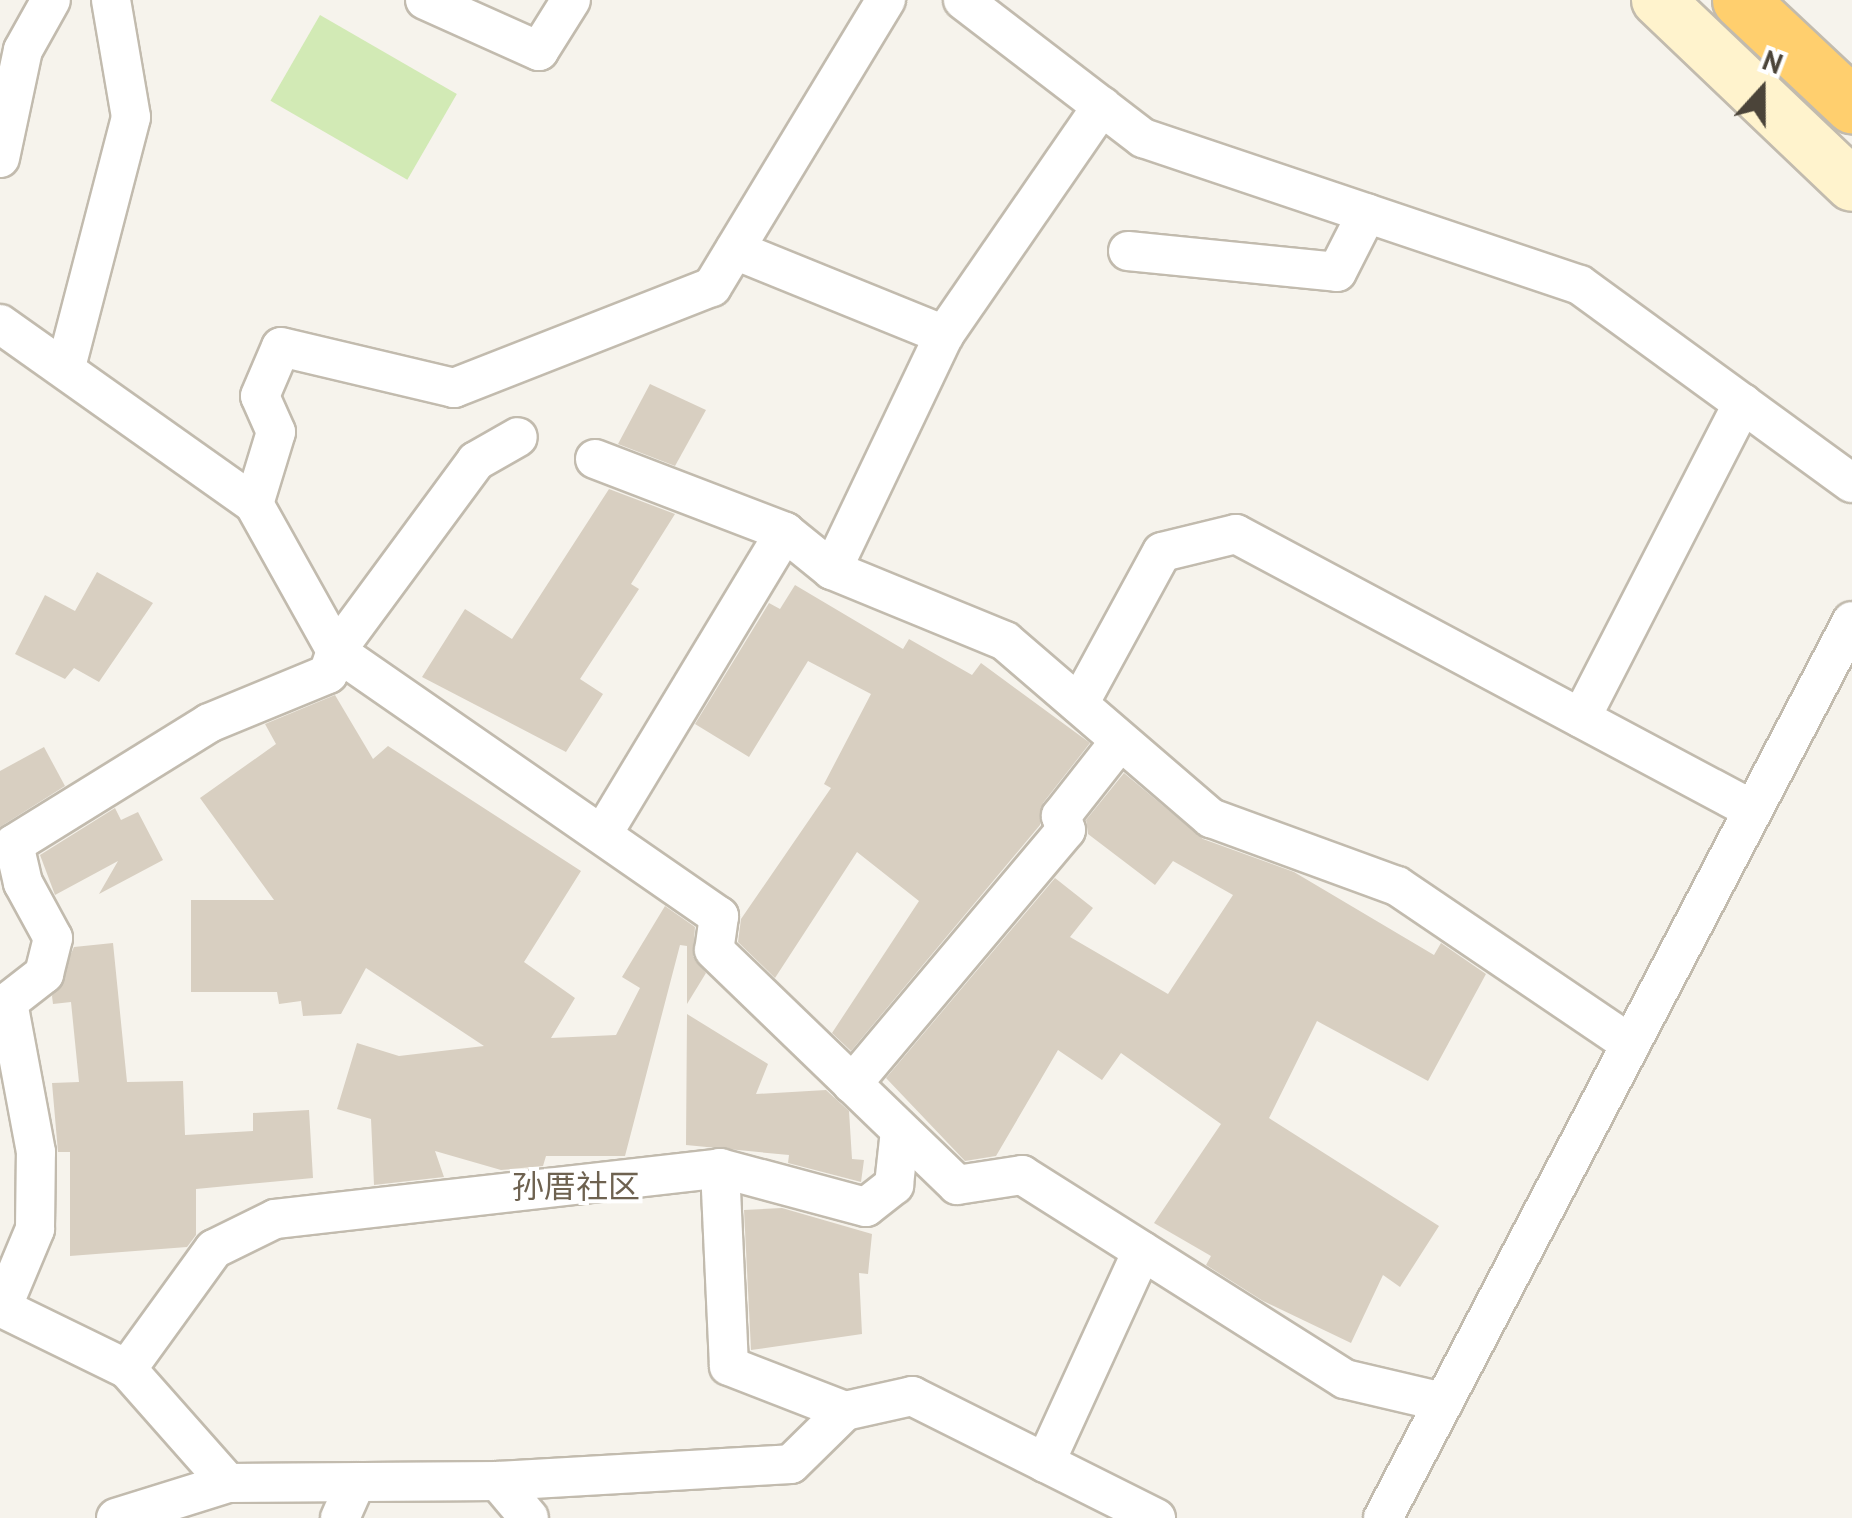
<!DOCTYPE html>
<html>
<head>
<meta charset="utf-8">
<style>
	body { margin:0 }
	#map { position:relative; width:1852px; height:1518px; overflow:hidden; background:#f6f3ec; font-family:"PT Sans","Noto Sans SC",sans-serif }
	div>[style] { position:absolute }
	.green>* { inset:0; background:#d2eab5; transform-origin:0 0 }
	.building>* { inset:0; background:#d8cfc1 }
	.roads { filter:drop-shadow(2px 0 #c2bbae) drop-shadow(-2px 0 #c2bbae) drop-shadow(0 2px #c2bbae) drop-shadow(0 -2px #c2bbae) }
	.street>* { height:38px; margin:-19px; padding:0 19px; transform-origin:19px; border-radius:19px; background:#fff }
	.secondary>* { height:52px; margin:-26px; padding:0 26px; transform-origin:26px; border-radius:26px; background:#fff3cd }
	.highway>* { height:55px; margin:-27.5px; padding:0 27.5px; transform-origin:27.5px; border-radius:27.5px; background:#ffcf6e }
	span { translate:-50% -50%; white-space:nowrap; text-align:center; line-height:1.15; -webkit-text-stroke:8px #fff; paint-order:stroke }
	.quarter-label { font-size:32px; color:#6e6250 }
	.north { position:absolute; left:1712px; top:40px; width:100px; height:100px; -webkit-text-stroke:8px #fff; paint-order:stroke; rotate:21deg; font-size:28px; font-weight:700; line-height:40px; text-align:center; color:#4b4439 }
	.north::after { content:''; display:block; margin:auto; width:35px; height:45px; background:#4b4439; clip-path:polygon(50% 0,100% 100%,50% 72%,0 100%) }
</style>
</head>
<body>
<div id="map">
	<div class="green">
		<i style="left:320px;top:15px;width:158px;height:99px;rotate:30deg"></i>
	</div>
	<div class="building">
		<i style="clip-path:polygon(650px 384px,706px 410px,675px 466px,618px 444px)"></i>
		<i style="clip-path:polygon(609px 489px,675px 514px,631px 584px,639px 589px,580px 679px,603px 694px,566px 752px,422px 677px,465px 609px,512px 639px)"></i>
		<i style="clip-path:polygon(97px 572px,153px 603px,99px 682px,74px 668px,65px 679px,15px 654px,45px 595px,75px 611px)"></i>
		<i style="clip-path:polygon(795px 585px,903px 649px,909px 639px,972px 675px,981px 663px,1090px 743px,1043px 803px,1040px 825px,851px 1051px,832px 1033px,919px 901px,857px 852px,775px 978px,738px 942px,741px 919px,831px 788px,824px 784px,871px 694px,808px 661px,749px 757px,695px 724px,769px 603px,780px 609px)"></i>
		<i style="clip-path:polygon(335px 695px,373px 759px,388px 746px,581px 871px,524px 962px,575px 998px,551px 1038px,616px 1035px,640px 988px,622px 977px,665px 906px,695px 927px,693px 956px,706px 973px,687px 1004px,687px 946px,680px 945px,625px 1156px,546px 1156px,543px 1166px,501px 1170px,435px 1151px,444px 1177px,374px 1185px,371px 1119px,337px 1109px,357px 1043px,399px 1056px,484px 1046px,366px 968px,341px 1014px,303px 1016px,301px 1001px,279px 1004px,277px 992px,191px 992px,191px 900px,274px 900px,200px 798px,276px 744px,265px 724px)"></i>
		<i style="clip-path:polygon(44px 747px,65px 786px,0 827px,0 771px)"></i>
		<i style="clip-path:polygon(1124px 773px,1203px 839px,1294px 872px,1434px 955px,1441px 943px,1486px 974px,1428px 1081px,1317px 1021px,1269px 1118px,1439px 1226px,1400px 1287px,1383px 1275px,1351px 1343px,1263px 1301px,1206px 1265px,1211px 1256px,1154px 1223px,1221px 1124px,1121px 1053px,1102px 1080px,1058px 1050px,996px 1156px,965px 1161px,886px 1078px,1055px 878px,1093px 908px,1070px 937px,1168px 994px,1233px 895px,1173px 861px,1155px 885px,1088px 834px,1086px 820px)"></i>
		<i style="clip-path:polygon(115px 808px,121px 820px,138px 812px,163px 860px,99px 894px,118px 861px,55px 895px,40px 855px)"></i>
		<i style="clip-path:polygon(113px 943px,127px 1082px,183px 1081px,185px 1135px,253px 1131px,253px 1113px,309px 1110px,313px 1178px,196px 1189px,196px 1235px,187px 1247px,70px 1256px,70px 1152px,58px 1152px,52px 1083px,79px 1082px,71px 1002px,53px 1004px,52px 996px,74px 947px)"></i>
		<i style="clip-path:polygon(687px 1014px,768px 1064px,756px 1094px,826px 1090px,849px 1111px,852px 1159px,864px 1160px,861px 1182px,788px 1163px,789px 1155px,686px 1145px)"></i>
		<i style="clip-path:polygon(782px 1208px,872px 1234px,868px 1274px,859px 1273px,862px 1334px,751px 1350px,744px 1210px)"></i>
	</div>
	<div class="roads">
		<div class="street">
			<i style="left:425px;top:0;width:125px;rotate:24.1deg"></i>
			<i style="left:539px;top:51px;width:60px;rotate:-57.9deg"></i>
			<i style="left:963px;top:0;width:227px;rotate:37.5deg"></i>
			<i style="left:1143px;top:138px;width:461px;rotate:18.6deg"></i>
			<i style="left:1580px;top:285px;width:336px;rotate:36.1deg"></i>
			<i style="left:0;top:158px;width:110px;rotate:-78deg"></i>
			<i style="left:23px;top:50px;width:57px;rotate:-60.8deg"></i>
			<i style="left:735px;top:250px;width:226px;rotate:22.1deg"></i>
			<i style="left:1128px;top:251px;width:210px;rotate:5.7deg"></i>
			<i style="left:1337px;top:272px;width:66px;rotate:-63deg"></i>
			<i style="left:0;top:324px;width:311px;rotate:35.3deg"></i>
			<i style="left:254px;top:504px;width:168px;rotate:60.8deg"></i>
			<i style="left:336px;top:651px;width:466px;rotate:34.7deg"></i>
			<i style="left:719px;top:916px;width:34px;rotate:98deg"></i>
			<i style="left:714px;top:950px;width:338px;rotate:44deg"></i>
			<i style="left:957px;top:1185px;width:66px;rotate:-8.7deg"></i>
			<i style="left:1022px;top:1175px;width:382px;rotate:32.3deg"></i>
			<i style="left:1345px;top:1379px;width:101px;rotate:13.2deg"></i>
			<i style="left:66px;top:367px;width:258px;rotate:-75.4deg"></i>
			<i style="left:131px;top:117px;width:119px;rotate:-99.7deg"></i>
			<i style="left:595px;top:459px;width:204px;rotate:21deg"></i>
			<i style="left:785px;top:532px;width:60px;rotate:39deg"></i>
			<i style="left:832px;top:570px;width:187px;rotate:22.3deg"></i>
			<i style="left:1005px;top:641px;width:272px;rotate:40.7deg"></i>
			<i style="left:1211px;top:818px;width:198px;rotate:20.1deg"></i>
			<i style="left:1397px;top:886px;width:282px;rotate:34.1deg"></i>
			<i style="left:254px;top:504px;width:75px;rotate:-73deg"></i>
			<i style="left:276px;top:432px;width:39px;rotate:-114deg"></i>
			<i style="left:260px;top:396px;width:53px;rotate:-66.8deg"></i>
			<i style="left:281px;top:347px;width:178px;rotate:13.3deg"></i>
			<i style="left:454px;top:388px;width:277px;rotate:-21.4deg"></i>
			<i style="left:712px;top:287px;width:336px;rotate:-58.8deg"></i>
			<i style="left:832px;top:570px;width:260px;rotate:-64.5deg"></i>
			<i style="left:944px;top:335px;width:278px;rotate:-55.4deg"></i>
			<i style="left:1079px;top:704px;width:173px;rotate:-61.4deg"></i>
			<i style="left:1162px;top:552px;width:76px;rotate:-13.7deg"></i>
			<i style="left:1236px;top:534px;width:586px;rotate:28.1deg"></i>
			<i style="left:1581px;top:718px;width:354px;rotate:-62.8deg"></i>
			<i style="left:605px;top:830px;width:348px;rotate:-58.9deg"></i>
			<i style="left:852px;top:1084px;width:332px;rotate:-49.9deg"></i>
			<i style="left:1066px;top:830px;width:15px;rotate:-110deg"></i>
			<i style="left:1061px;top:816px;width:95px;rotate:-51.8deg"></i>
			<i style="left:720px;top:1168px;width:198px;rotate:87.4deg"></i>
			<i style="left:729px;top:1366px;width:124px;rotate:21.2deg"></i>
			<i style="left:0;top:1307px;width:141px;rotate:26deg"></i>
			<i style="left:127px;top:1369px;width:152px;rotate:48.5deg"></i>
			<i style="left:2px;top:1308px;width:86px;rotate:-67.3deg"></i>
			<i style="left:35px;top:1229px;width:77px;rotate:-89.3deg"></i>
			<i style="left:36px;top:1152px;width:153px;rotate:-100.6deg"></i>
			<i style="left:8px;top:1002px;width:46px;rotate:-37.9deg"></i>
			<i style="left:44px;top:974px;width:37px;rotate:-76deg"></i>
			<i style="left:53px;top:938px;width:63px;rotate:-118.6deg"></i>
			<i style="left:23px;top:883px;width:40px;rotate:-103deg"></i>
			<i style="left:14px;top:844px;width:229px;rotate:-31.8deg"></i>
			<i style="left:209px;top:723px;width:129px;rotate:-22.4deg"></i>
			<i style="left:328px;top:674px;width:24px;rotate:-71deg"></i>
			<i style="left:336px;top:651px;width:236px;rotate:-53.6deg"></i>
			<i style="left:476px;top:461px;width:48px;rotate:-29.7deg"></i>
			<i style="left:127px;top:1369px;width:148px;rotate:-54.1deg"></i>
			<i style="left:214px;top:1249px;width:68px;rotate:-26.2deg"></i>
			<i style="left:275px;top:1219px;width:448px;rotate:-6.5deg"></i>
			<i style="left:720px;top:1168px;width:151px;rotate:15deg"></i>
			<i style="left:866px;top:1207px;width:36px;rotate:-38deg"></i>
			<i style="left:894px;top:1185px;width:54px;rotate:-83.7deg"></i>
			<i style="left:1045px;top:1463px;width:233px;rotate:-65.4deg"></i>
			<i style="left:498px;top:1481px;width:48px;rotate:50deg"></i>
			<i style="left:116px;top:1518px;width:117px;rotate:-17.4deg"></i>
			<i style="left:228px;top:1483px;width:270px;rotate:-0.4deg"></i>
			<i style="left:498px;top:1481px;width:293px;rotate:-3.3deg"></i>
			<i style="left:791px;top:1464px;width:76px;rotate:-44.5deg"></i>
			<i style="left:845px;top:1411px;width:69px;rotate:-12.6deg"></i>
			<i style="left:912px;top:1396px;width:273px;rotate:26.6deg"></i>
			<i style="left:340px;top:1518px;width:39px;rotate:-66deg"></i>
			<i style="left:1383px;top:1518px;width:1012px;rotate:-62.4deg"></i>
		</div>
		<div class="secondary">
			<i style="left:1658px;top:0;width:268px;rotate:43.6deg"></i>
		</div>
		<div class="highway">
			<i style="left:1740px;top:0;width:154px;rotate:43.2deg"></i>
		</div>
	</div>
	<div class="quarter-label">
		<span style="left:576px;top:1186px">孙厝社区</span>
	</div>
	<div class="north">N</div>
</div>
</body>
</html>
